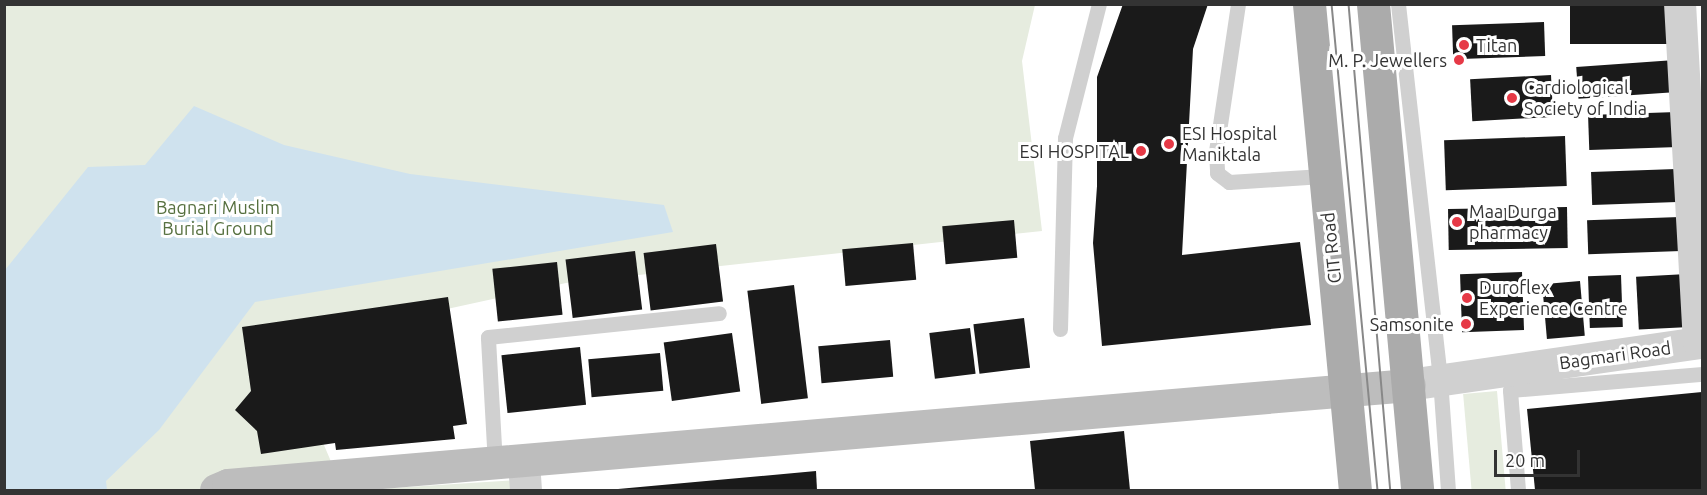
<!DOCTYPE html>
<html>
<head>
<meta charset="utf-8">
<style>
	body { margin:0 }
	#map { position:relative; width:1707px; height:495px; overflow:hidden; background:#fff; font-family:Ubuntu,sans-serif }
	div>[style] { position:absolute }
	.green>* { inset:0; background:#e6ecdf; transform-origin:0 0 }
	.water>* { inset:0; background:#cfe2ee }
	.building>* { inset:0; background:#1a1a1a; transform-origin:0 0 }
	.lane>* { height:15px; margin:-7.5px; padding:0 7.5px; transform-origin:7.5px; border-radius:7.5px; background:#d0d0d0 }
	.street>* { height:32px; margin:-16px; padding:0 16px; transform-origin:16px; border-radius:16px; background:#d0d0d0 }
	.secondary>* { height:33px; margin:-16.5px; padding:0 16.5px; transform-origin:16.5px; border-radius:16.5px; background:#bdbdbd }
	.primary>* { height:33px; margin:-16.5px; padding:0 16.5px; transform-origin:16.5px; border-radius:16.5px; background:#ababab }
	.tram>* { height:1.5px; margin:-0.75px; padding:0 0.75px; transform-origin:0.75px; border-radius:0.75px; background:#888 }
	.dots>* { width:16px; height:16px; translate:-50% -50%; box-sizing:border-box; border:3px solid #fff; border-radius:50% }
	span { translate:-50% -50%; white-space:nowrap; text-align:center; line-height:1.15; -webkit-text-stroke:6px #fff; paint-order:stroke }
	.poi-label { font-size:18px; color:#333 }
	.left { translate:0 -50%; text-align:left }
	.right { translate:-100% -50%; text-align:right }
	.park-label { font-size:18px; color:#56703f }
	.street-label { font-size:18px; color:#333 }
	.frame { position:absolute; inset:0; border:6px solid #333; pointer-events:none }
	.scale { position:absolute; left:1494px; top:450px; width:86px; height:27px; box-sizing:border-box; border:3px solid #333; border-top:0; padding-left:8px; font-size:18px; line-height:21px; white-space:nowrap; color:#333; -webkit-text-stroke:4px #fff; paint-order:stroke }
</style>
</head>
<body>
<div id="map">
	<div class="green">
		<i style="clip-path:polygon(4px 5px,1035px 5px,1022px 61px,1042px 231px,566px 283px,415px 316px,318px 431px,338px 478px,312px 490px,5px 490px)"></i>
		<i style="left:1497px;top:391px;width:99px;height:34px;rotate:85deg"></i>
		<i style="clip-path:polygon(516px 480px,516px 490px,360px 490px)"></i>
	</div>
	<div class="water">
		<i style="clip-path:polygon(194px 106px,284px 145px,410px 174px,664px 205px,673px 232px,255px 302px,159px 430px,106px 481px,107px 490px,5px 490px,5px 270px,88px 167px,145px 165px)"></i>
	</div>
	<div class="building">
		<i style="clip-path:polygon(1123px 4px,1208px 4px,1193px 49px,1182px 255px,1300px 242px,1311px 325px,1102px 346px,1093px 243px,1097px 186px,1097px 77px)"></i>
		<i style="left:1570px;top:4px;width:103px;height:40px"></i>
		<i style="left:1544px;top:22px;width:34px;height:92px;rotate:88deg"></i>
		<i style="left:1675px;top:60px;width:32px;height:99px;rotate:86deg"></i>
		<i style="left:1551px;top:75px;width:42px;height:81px;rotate:87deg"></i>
		<i style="left:1677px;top:112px;width:35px;height:89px;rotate:88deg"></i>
		<i style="left:1565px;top:136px;width:50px;height:121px;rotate:88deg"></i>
		<i style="left:1676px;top:169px;width:33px;height:85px;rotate:88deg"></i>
		<i style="left:1567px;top:207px;width:41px;height:119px;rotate:89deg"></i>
		<i style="left:1680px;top:217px;width:34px;height:93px;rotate:88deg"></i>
		<i style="left:1014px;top:220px;width:38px;height:72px;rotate:85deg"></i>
		<i style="left:913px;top:243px;width:37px;height:71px;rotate:85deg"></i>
		<i style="left:716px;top:244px;width:58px;height:73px;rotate:83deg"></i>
		<i style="left:635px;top:251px;width:59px;height:70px;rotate:83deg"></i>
		<i style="left:557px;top:262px;width:53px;height:65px;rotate:84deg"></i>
		<i style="left:1522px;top:272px;width:58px;height:62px;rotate:88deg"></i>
		<i style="left:1687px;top:274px;width:53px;height:51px;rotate:87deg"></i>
		<i style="left:1621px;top:275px;width:52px;height:33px;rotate:88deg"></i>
		<i style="left:1580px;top:281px;width:55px;height:38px;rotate:85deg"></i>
		<i style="left:794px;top:285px;width:114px;height:47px;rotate:83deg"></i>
		<i style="clip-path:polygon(448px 297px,467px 424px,453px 426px,455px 439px,336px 450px,335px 443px,261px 454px,257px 431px,235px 410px,251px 391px,242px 327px)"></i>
		<i style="left:1024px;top:318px;width:50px;height:51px;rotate:83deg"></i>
		<i style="left:970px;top:328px;width:46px;height:41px;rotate:83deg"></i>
		<i style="left:732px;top:333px;width:59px;height:69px;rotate:82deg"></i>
		<i style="left:890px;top:340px;width:37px;height:72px;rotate:85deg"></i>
		<i style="left:580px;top:347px;width:58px;height:79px;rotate:84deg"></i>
		<i style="left:660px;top:353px;width:38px;height:72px;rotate:85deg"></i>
		<i style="clip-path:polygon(1702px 392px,1702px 490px,1535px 490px,1527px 409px)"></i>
		<i style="clip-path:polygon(1124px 431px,1130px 490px,1035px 490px,1030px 441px)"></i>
		<i style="clip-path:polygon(816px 471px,817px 490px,618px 490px,618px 489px)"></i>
	</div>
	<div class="lane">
		<i style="left:1238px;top:4px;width:149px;rotate:98.5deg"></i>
		<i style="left:1216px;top:151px;width:22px;rotate:87deg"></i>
		<i style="left:1217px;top:173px;width:15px;rotate:37deg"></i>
		<i style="left:1229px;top:182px;width:94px;rotate:-3.7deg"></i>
		<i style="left:1398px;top:4px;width:377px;rotate:83.6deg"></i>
		<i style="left:1440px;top:379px;width:111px;rotate:85.9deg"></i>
		<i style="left:1060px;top:329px;width:191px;rotate:-88.5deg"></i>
		<i style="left:1065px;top:138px;width:138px;rotate:-75.8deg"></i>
		<i style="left:495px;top:464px;width:127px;rotate:-93.2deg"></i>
		<i style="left:488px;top:337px;width:232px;rotate:-5.9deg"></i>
		<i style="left:1518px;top:490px;width:100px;rotate:-94.6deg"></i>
		<i style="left:1510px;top:390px;width:193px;rotate:-4.8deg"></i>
	</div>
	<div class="street">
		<i style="left:1409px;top:385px;width:293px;rotate:-8.2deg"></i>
		<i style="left:1699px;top:343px;width:340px;rotate:-93.2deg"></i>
		<i style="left:524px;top:462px;width:28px;rotate:86deg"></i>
	</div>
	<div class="secondary">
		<i style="left:216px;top:490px;width:13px;rotate:-23deg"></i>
		<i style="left:228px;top:485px;width:1185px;rotate:-4.84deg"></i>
	</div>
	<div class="primary">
		<i style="left:1309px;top:4px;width:488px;rotate:84.6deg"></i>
		<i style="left:1373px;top:4px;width:488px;rotate:84.8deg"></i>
	</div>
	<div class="tram">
		<i style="left:1332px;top:4px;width:488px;rotate:84.6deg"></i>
		<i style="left:1349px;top:4px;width:488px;rotate:85.1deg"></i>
	</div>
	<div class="dots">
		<i style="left:1464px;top:45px;background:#e63946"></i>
		<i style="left:1459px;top:60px;background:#e63946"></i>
		<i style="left:1512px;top:98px;background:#e63946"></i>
		<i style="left:1169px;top:144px;background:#e63946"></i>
		<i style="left:1141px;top:151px;background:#e63946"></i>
		<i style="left:1457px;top:222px;background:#e63946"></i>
		<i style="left:1467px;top:298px;background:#e63946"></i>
		<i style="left:1466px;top:324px;background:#e63946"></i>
	</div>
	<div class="poi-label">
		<span class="left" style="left:1476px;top:45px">Titan</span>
		<span class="right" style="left:1447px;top:60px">M. P. Jewellers</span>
		<span class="left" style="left:1524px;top:98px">Cardiological<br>Society of India</span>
		<span class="left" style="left:1182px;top:144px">ESI Hospital<br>Maniktala</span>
		<span class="right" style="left:1129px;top:151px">ESI HOSPITAL</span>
		<span class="left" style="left:1469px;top:222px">Maa Durga<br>pharmacy</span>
		<span class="left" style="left:1479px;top:298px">Duroflex<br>Experience Centre</span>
		<span class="right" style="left:1454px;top:324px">Samsonite</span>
	</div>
	<div class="park-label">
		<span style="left:218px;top:218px">Bagnari Muslim<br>Burial Ground</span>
	</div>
	<div class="street-label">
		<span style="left:1331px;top:248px;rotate:-96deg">CIT Road</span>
		<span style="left:1615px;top:355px;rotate:-8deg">Bagmari Road</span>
	</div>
	<div class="frame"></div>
	<div class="scale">20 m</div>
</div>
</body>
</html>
